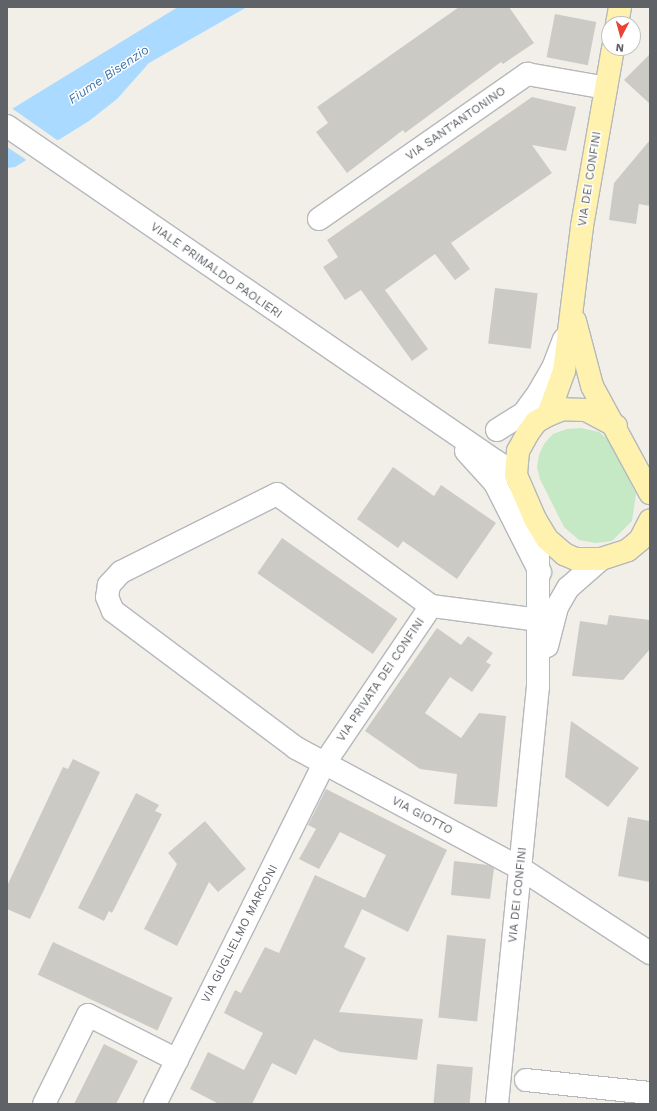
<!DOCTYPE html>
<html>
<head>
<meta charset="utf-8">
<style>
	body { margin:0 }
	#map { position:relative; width:657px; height:1111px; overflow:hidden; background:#f1efe8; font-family:"Work Sans",sans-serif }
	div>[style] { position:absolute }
	.green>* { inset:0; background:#c5e8c5 }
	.water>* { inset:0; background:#aadaff }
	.pier>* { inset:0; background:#f1efe8 }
	.building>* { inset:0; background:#cccac5; transform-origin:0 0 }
	.roads { filter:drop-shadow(1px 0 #b5b8bc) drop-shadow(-1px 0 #b5b8bc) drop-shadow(0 1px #b5b8bc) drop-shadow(0 -1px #b5b8bc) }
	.minor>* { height:22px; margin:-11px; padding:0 11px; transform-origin:11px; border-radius:11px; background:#fff }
	.tertiary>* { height:22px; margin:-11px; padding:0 11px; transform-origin:11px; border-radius:11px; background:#fff }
	.secondary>* { height:22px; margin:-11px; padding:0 11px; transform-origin:11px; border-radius:11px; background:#fff }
	.primary>* { height:22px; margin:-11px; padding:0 11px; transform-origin:11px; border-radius:11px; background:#fff2af }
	span { translate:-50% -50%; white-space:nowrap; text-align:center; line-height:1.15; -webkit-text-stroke:3px #fff; paint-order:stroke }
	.street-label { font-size:12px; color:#5f6368 }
	.water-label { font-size:13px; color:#4174aa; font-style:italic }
	.frame { position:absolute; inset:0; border:8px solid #5f6368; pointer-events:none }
	.north { position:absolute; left:601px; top:16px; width:40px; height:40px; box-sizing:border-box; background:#fff; border:1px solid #bfc1c3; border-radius:50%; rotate:186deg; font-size:11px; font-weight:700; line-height:16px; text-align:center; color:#5f6368 }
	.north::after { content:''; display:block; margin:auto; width:14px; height:18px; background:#ea4335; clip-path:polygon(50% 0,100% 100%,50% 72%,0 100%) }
</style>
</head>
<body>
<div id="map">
	<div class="green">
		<i style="clip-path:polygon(581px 428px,599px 432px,610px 441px,636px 494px,632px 521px,612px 541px,596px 543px,579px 540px,564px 527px,540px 479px,537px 467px,539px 455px,544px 444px,553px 434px,567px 429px)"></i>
	</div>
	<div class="water">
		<i style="clip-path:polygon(178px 7px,247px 7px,149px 63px,117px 99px,89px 121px,15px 167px,7px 168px,7px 112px)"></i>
	</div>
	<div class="pier">
		<i style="clip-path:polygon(10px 107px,60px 142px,28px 161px,7px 147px,7px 109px)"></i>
	</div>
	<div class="building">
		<i style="clip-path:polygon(459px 7px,509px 7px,534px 43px,503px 64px,501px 62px,405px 133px,403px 130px,347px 173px,316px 132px,328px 123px,317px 107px)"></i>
		<i style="left:555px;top:14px;width:42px;height:44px;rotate:11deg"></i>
		<i style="clip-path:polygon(650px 54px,650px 104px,624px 80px)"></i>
		<i style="clip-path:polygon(532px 97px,576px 107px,566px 151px,532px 145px,552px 173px,451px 243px,470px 269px,455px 280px,435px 254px,385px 290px,428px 349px,412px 361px,361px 290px,345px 300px,323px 267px,338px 257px,327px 240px)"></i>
		<i style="clip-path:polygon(650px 140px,650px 206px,639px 204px,636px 224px,609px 220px,614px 183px)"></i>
		<i style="left:495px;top:288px;width:43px;height:56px;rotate:7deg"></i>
		<i style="clip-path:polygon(393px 467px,434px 496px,441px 485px,496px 523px,457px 579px,403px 541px,398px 548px,357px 519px)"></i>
		<i style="left:282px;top:538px;width:141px;height:43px;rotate:35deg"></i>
		<i style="clip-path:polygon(609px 615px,650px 620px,650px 649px,623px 680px,572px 676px,580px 621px,607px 625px)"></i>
		<i style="clip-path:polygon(437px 628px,461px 645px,468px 636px,493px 653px,486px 662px,491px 665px,472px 692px,450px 677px,425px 713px,461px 738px,479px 713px,506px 716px,497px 807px,454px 804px,457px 774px,420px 769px,365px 731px)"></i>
		<i style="clip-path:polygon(571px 721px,639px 768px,608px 807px,565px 777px)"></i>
		<i style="clip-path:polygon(73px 759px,100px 772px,30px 919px,7px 909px,7px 886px,63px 767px,68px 769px)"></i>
		<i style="clip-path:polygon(326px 789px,447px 850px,408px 932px,362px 909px,344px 947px,366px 958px,339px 1012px,423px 1019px,417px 1060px,340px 1052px,314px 1039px,296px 1075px,272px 1063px,252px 1104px,219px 1104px,190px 1089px,208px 1052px,244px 1070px,263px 1033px,224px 1013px,235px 990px,241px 993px,265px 947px,279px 953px,315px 875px,365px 898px,386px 855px,340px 832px,319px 869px,299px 859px,316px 829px,308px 825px)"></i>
		<i style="clip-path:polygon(136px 793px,159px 805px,155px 811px,162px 814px,112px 913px,109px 911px,104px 921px,78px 908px)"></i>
		<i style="clip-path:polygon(628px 817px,650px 821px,650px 882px,618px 876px)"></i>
		<i style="clip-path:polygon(205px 821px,246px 869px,218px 892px,209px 882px,177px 946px,144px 929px,177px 864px,168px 853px)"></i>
		<i style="clip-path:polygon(454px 861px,488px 865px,494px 868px,490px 899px,451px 895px)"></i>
		<i style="left:447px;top:935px;width:39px;height:83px;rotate:6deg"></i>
		<i style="left:53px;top:942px;width:132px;height:36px;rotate:25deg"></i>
		<i style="clip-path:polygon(104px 1044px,138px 1061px,116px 1104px,74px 1104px)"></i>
		<i style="left:437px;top:1064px;width:36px;height:40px;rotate:5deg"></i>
	</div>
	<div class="roads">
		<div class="minor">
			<i style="left:319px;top:219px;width:254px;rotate:-34.9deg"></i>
			<i style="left:527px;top:74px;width:80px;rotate:10deg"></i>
			<i style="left:539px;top:620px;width:109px;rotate:-172.6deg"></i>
			<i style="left:431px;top:606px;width:190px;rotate:-144deg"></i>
			<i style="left:277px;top:494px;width:174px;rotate:153.4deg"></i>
			<i style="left:121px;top:572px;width:18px;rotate:133deg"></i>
			<i style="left:109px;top:585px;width:12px;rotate:99deg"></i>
			<i style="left:107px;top:597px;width:15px;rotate:67deg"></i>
			<i style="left:113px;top:611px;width:229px;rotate:36.8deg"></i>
			<i style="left:296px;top:748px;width:254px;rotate:28.2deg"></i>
			<i style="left:520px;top:868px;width:155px;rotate:33.2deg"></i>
			<i style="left:526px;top:1080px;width:125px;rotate:6deg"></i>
			<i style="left:44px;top:1104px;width:99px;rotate:-63.7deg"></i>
			<i style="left:88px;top:1015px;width:100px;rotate:26.8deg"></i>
			<i style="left:155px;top:1104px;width:380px;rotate:-63.6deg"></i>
			<i style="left:324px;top:764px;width:191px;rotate:-55.9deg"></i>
		</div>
		<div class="tertiary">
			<i style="left:547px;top:646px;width:40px;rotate:-75.6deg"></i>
			<i style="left:557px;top:607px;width:22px;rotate:-60deg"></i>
			<i style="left:568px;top:588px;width:44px;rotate:-41.3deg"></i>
			<i style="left:497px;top:1104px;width:419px;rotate:-84.4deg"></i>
			<i style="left:538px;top:687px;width:133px;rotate:-90deg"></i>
		</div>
		<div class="secondary">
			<i style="left:7px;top:126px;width:617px;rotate:34.44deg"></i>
			<i style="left:497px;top:430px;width:32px;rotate:-32deg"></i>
			<i style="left:524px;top:413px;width:26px;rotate:-54deg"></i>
			<i style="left:539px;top:392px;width:28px;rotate:-60deg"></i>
			<i style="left:553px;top:368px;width:31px;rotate:-69deg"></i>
			<i style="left:466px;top:451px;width:43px;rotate:47.8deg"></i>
			<i style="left:495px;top:483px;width:100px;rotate:63.2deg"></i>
		</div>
		<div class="primary">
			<i style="left:617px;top:24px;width:17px;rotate:-80deg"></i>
			<i style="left:575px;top:321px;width:67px;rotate:75.3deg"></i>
			<i style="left:592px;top:386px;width:122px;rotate:61.5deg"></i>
			<i style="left:548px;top:415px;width:47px;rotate:-70deg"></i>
			<i style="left:564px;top:371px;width:146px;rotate:-82.9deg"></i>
			<i style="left:582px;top:226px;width:181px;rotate:-80.1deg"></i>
			<i style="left:616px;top:426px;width:34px;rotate:-152deg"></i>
			<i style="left:586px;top:410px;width:23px;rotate:-178deg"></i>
			<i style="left:563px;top:409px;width:16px;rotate:158deg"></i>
			<i style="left:548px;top:415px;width:14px;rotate:150deg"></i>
			<i style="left:536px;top:422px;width:14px;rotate:126deg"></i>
			<i style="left:528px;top:433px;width:21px;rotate:119deg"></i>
			<i style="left:518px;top:451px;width:24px;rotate:95deg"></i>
			<i style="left:516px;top:475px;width:48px;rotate:66.6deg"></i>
			<i style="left:535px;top:519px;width:23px;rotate:59deg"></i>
			<i style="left:547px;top:539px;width:23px;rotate:41deg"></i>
			<i style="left:564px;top:554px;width:13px;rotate:23deg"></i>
			<i style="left:576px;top:559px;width:25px"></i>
			<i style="left:601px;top:559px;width:28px;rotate:-18deg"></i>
			<i style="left:628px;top:550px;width:16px;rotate:-40deg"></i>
			<i style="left:640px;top:540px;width:22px;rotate:-63deg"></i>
		</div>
	</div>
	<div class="street-label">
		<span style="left:456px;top:124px;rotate:-35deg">VIA SANT'ANTONINO</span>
		<span style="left:590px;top:179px;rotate:-81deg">VIA DEI CONFINI</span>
		<span style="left:216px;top:271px;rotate:35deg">VIALE PRIMALDO PAOLIERI</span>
		<span style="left:381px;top:680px;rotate:-56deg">VIA PRIVATA DEI CONFINI</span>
		<span style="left:422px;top:816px;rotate:28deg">VIA GIOTTO</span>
		<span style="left:518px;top:895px;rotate:-84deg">VIA DEI CONFINI</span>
		<span style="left:240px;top:934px;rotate:-63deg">VIA GUGLIELMO MARCONI</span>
	</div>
	<div class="water-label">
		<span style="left:109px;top:75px;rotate:-34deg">Fiume Bisenzio</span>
	</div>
	<div class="frame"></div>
	<div class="north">N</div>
</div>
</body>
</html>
